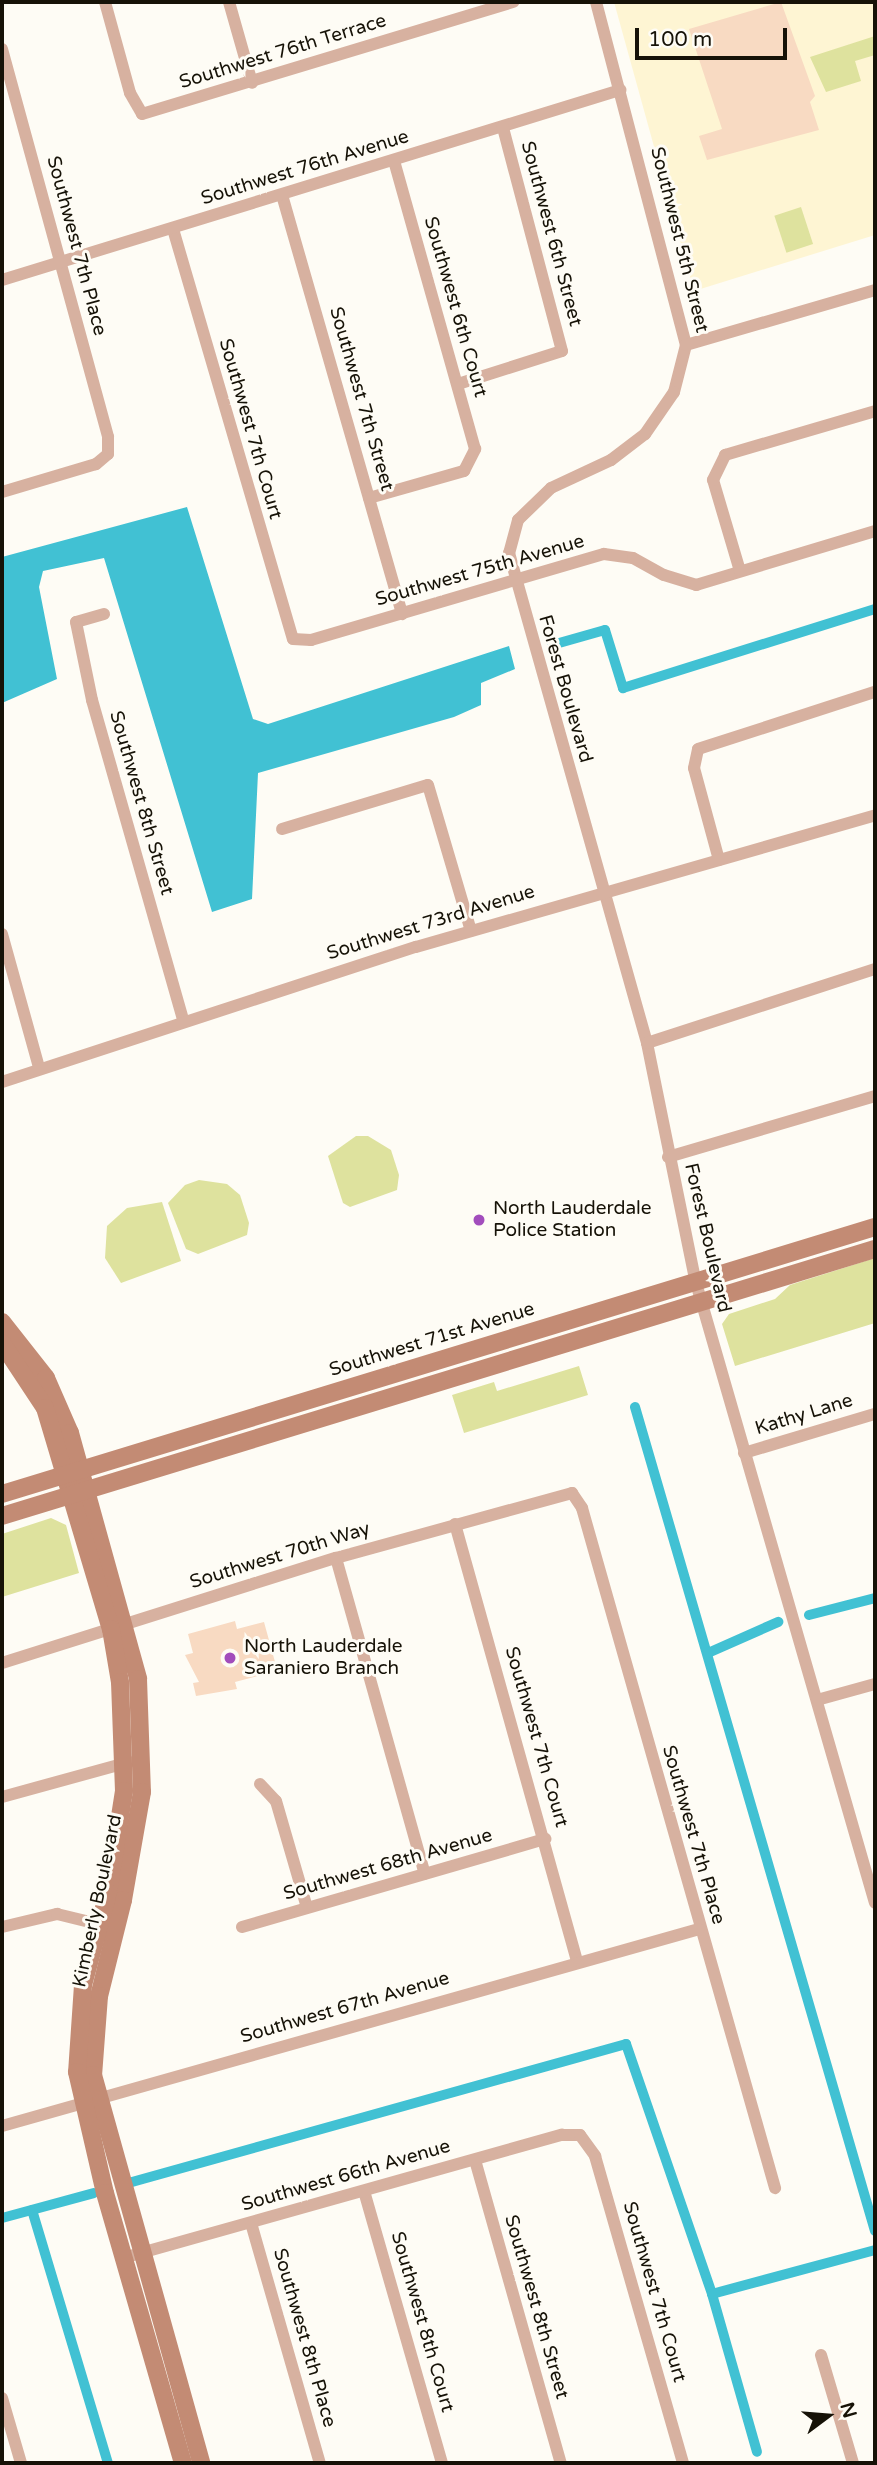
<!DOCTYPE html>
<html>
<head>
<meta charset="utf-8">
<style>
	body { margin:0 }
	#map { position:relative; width:877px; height:2465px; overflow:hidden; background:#fefcf5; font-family:"Varela Round",sans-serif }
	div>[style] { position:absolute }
	.built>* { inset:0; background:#fef5d3 }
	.green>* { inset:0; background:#dee29e; transform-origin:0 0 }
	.water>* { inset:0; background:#41c1d3 }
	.canal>* { height:10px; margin:-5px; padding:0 5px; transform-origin:5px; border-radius:5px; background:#41c1d3 }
	.building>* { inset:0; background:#f8dac2 }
	.street>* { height:12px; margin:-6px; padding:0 6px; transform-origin:6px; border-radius:6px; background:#d7b1a0 }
	.secondary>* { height:18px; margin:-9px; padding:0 9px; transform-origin:9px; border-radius:9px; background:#c38b74 }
	.dots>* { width:19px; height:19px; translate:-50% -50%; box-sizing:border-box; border:4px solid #fefcf5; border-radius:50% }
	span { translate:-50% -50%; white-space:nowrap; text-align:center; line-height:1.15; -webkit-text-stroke:6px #fefcf5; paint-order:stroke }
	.street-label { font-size:19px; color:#161207 }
	.poi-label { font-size:19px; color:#161207 }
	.left { translate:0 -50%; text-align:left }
	.frame { position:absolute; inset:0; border:4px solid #161207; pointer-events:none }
	.north { position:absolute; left:793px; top:2381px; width:70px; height:70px; -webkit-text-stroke:5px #fefcf5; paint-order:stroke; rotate:74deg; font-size:19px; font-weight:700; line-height:28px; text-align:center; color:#161207 }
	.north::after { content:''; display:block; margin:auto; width:24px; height:32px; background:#161207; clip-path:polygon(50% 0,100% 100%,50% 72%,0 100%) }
	.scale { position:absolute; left:635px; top:28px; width:152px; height:32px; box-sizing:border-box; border:4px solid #161207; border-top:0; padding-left:9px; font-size:21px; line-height:24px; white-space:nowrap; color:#161207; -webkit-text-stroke:5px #fefcf5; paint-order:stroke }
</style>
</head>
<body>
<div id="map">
	<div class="built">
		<i style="clip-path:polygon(614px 2px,875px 2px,875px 235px,694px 291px)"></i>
	</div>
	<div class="green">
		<i style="clip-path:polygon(875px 36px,875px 55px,855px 61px,861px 81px,826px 92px,810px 57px)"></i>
		<i style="left:801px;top:207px;width:39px;height:28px;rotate:72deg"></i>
		<i style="clip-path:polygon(356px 1136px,368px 1136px,391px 1150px,399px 1175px,397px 1190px,350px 1207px,343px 1203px,328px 1156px)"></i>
		<i style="clip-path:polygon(199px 1180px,227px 1184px,240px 1195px,249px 1223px,247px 1235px,198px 1254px,186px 1249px,168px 1203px,185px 1185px)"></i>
		<i style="clip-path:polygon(162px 1202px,181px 1261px,121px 1283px,105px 1258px,107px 1226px,127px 1208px)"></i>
		<i style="clip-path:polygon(875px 1258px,875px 1323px,735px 1366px,722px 1324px,729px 1314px,775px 1299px,790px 1285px)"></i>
		<i style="clip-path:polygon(579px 1366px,588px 1395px,464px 1433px,452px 1395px,494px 1382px,497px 1391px)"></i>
		<i style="clip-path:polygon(51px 1518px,66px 1525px,79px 1573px,2px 1597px,2px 1534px)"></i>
	</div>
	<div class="water">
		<i style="clip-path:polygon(187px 507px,253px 719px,268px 724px,509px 646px,515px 669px,481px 683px,481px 705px,454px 717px,258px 773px,252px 899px,212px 912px,104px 558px,43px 571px,39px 587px,57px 679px,2px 703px,2px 557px)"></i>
	</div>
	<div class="canal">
		<i style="left:552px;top:645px;width:55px;rotate:-15.8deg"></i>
		<i style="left:605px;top:630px;width:61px;rotate:72.8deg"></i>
		<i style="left:623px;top:688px;width:264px;rotate:-17.4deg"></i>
		<i style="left:635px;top:1407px;width:858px;rotate:73.76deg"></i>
		<i style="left:809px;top:1615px;width:68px;rotate:-14.4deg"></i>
		<i style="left:708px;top:1653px;width:77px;rotate:-23.9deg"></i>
		<i style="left:132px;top:2182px;width:513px;rotate:-15.61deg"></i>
		<i style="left:626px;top:2044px;width:264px;rotate:71deg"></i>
		<i style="left:712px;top:2294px;width:164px;rotate:74.1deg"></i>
		<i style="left:32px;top:2210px;width:264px;rotate:73.3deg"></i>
		<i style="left:2px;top:2218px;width:95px;rotate:-15.2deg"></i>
		<i style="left:712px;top:2294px;width:169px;rotate:-15.1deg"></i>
	</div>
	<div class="building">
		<i style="clip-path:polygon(781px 2px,815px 96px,810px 102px,819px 130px,707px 160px,699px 136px,722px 129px,689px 29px)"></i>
		<i style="clip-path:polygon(235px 1621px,237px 1629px,264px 1622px,275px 1662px,263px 1665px,265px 1674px,235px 1682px,237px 1689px,196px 1696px,193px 1683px,199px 1682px,185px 1655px,193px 1653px,188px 1634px)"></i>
	</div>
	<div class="street">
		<i style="left:105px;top:2px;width:94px;rotate:74.6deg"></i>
		<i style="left:130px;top:93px;width:24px;rotate:60deg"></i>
		<i style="left:142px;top:114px;width:388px;rotate:-16.8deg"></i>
		<i style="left:229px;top:2px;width:84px;rotate:74.1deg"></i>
		<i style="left:596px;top:2px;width:355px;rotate:75.3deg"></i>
		<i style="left:686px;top:345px;width:49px;rotate:104.3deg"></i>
		<i style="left:674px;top:392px;width:51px;rotate:124.6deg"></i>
		<i style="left:645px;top:434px;width:43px;rotate:142.6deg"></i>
		<i style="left:611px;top:460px;width:66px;rotate:155deg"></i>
		<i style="left:551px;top:488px;width:46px;rotate:135.9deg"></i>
		<i style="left:518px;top:520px;width:34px;rotate:105deg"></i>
		<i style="left:509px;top:553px;width:509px;rotate:74.27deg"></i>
		<i style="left:647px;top:1043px;width:245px;rotate:78.5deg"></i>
		<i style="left:696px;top:1283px;width:645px;rotate:73.9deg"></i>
		<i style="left:2px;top:49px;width:402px;rotate:74.7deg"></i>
		<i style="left:108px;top:437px;width:17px;rotate:90deg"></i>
		<i style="left:108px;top:454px;width:16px;rotate:140deg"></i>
		<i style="left:96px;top:464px;width:98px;rotate:163.4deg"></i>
		<i style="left:282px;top:195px;width:436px;rotate:74deg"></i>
		<i style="left:173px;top:229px;width:427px;rotate:73.7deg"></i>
		<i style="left:293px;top:639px;width:18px;rotate:3deg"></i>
		<i style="left:311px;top:640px;width:305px;rotate:-16.4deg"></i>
		<i style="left:604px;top:554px;width:29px;rotate:8deg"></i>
		<i style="left:633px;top:558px;width:35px;rotate:29deg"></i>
		<i style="left:664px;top:575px;width:34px;rotate:17deg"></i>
		<i style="left:696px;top:585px;width:187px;rotate:-16.8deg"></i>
		<i style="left:2px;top:280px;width:647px;rotate:-17.09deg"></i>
		<i style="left:686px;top:345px;width:197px;rotate:-16.2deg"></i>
		<i style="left:458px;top:384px;width:109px;rotate:-17.6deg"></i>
		<i style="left:562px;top:351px;width:232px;rotate:-104.8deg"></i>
		<i style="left:369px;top:498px;width:99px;rotate:-15.9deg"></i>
		<i style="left:464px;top:471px;width:25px;rotate:-63deg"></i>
		<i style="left:475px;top:449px;width:300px;rotate:-105.7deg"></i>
		<i style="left:740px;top:571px;width:95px;rotate:-106.5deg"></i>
		<i style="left:713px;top:480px;width:28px;rotate:-64deg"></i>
		<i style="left:725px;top:455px;width:156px;rotate:-16.3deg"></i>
		<i style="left:104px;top:614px;width:29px;rotate:164deg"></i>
		<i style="left:76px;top:622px;width:80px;rotate:78.4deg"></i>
		<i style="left:92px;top:700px;width:333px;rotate:74.1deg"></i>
		<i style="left:282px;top:829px;width:152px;rotate:-16.8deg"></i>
		<i style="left:428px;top:785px;width:152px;rotate:73.6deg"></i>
		<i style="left:719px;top:860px;width:95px;rotate:-105.2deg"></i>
		<i style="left:694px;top:768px;width:19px;rotate:-78deg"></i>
		<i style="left:698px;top:749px;width:186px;rotate:-17.9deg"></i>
		<i style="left:2px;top:934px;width:138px;rotate:74.5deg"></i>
		<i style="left:647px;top:1043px;width:240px;rotate:-18deg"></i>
		<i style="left:2px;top:1082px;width:435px;rotate:-18.1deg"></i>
		<i style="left:416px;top:947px;width:478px;rotate:-16deg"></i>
		<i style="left:668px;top:1157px;width:216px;rotate:-16.4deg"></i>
		<i style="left:744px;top:1453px;width:137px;rotate:-16.6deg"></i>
		<i style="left:455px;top:1524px;width:453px;rotate:74.4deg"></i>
		<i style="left:336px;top:1558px;width:328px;rotate:74.3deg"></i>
		<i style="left:2px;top:1663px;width:350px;rotate:-17.5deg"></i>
		<i style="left:336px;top:1558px;width:245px;rotate:-15.4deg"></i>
		<i style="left:572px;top:1493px;width:18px;rotate:56deg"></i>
		<i style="left:582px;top:1508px;width:707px;rotate:74.15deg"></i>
		<i style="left:817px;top:1700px;width:60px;rotate:-15.4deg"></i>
		<i style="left:260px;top:1784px;width:23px;rotate:47deg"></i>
		<i style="left:276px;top:1801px;width:111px;rotate:73.8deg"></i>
		<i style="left:2px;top:1797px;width:132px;rotate:-15.4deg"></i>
		<i style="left:2px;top:1927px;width:57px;rotate:-13.3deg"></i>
		<i style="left:57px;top:1914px;width:50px;rotate:13.8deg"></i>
		<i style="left:242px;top:1927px;width:316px;rotate:-16.2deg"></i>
		<i style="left:2px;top:2126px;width:724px;rotate:-15.78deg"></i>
		<i style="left:475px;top:2160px;width:315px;rotate:74.2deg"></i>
		<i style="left:364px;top:2191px;width:283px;rotate:74deg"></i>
		<i style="left:251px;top:2223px;width:250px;rotate:74deg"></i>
		<i style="left:123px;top:2258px;width:456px;rotate:-15.7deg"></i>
		<i style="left:562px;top:2135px;width:18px"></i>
		<i style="left:580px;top:2135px;width:26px;rotate:54deg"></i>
		<i style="left:595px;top:2156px;width:319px;rotate:74deg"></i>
		<i style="left:821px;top:2355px;width:113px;rotate:73.5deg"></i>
		<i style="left:2px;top:2398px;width:68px;rotate:73.7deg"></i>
	</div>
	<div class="secondary">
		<i style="left:2px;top:1322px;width:71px;rotate:51.8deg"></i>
		<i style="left:46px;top:1378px;width:60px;rotate:66.4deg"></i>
		<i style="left:70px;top:1433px;width:255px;rotate:74.5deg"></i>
		<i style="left:138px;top:1679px;width:113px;rotate:88deg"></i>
		<i style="left:142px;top:1792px;width:110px;rotate:100deg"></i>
		<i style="left:123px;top:1900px;width:99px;rotate:104deg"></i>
		<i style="left:99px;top:1996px;width:79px;rotate:94.3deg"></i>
		<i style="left:93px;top:2075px;width:403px;rotate:74.4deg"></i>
		<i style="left:2px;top:1343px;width:78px;rotate:56.5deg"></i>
		<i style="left:45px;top:1408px;width:231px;rotate:73.4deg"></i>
		<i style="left:111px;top:1629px;width:54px;rotate:80.4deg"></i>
		<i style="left:120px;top:1682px;width:109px;rotate:87.9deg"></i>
		<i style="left:124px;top:1791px;width:103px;rotate:98.9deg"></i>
		<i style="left:108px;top:1893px;width:95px;rotate:105.2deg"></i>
		<i style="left:83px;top:1985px;width:87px;rotate:93.9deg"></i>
		<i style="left:77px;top:2072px;width:124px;rotate:77deg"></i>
		<i style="left:105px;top:2193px;width:281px;rotate:73.9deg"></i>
		<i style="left:2px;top:1494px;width:913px;rotate:-17.01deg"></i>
		<i style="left:2px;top:1516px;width:913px;rotate:-17.01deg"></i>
	</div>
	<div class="dots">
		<i style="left:479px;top:1220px;background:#a24dbc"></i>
		<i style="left:230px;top:1658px;background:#a24dbc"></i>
	</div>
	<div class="street-label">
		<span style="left:283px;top:52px;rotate:-17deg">Southwest 76th Terrace</span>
		<span style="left:305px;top:168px;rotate:-17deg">Southwest 76th Avenue</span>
		<span style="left:551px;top:234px;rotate:75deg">Southwest 6th Street</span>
		<span style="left:679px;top:240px;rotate:76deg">Southwest 5th Street</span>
		<span style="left:76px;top:246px;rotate:75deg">Southwest 7th Place</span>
		<span style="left:455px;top:307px;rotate:74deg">Southwest 6th Court</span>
		<span style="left:361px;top:399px;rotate:74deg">Southwest 7th Street</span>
		<span style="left:250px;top:429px;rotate:74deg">Southwest 7th Court</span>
		<span style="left:480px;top:571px;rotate:-16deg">Southwest 75th Avenue</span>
		<span style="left:565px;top:689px;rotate:74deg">Forest Boulevard</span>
		<span style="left:141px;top:803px;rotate:74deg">Southwest 8th Street</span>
		<span style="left:431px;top:923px;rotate:-17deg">Southwest 73rd Avenue</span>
		<span style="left:707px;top:1238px;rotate:77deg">Forest Boulevard</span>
		<span style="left:432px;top:1340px;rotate:-17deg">Southwest 71st Avenue</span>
		<span style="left:804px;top:1415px;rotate:-17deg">Kathy Lane</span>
		<span style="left:280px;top:1556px;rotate:-17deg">Southwest 70th Way</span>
		<span style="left:536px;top:1737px;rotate:74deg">Southwest 7th Court</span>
		<span style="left:693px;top:1835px;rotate:74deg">Southwest 7th Place</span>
		<span style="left:388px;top:1865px;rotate:-16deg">Southwest 68th Avenue</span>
		<span style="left:98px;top:1901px;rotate:-78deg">Kimberly Boulevard</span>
		<span style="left:345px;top:2008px;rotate:-16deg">Southwest 67th Avenue</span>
		<span style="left:346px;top:2176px;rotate:-16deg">Southwest 66th Avenue</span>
		<span style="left:654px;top:2292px;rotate:74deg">Southwest 7th Court</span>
		<span style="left:536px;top:2307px;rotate:74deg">Southwest 8th Street</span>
		<span style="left:422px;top:2322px;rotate:74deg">Southwest 8th Court</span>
		<span style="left:304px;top:2338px;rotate:74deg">Southwest 8th Place</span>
	</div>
	<div class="poi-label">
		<span class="left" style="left:493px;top:1220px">North Lauderdale<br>Police Station</span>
		<span class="left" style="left:244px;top:1658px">North Lauderdale<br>Saraniero Branch</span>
	</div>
	<div class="frame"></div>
	<div class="north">N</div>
	<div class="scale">100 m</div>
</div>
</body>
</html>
